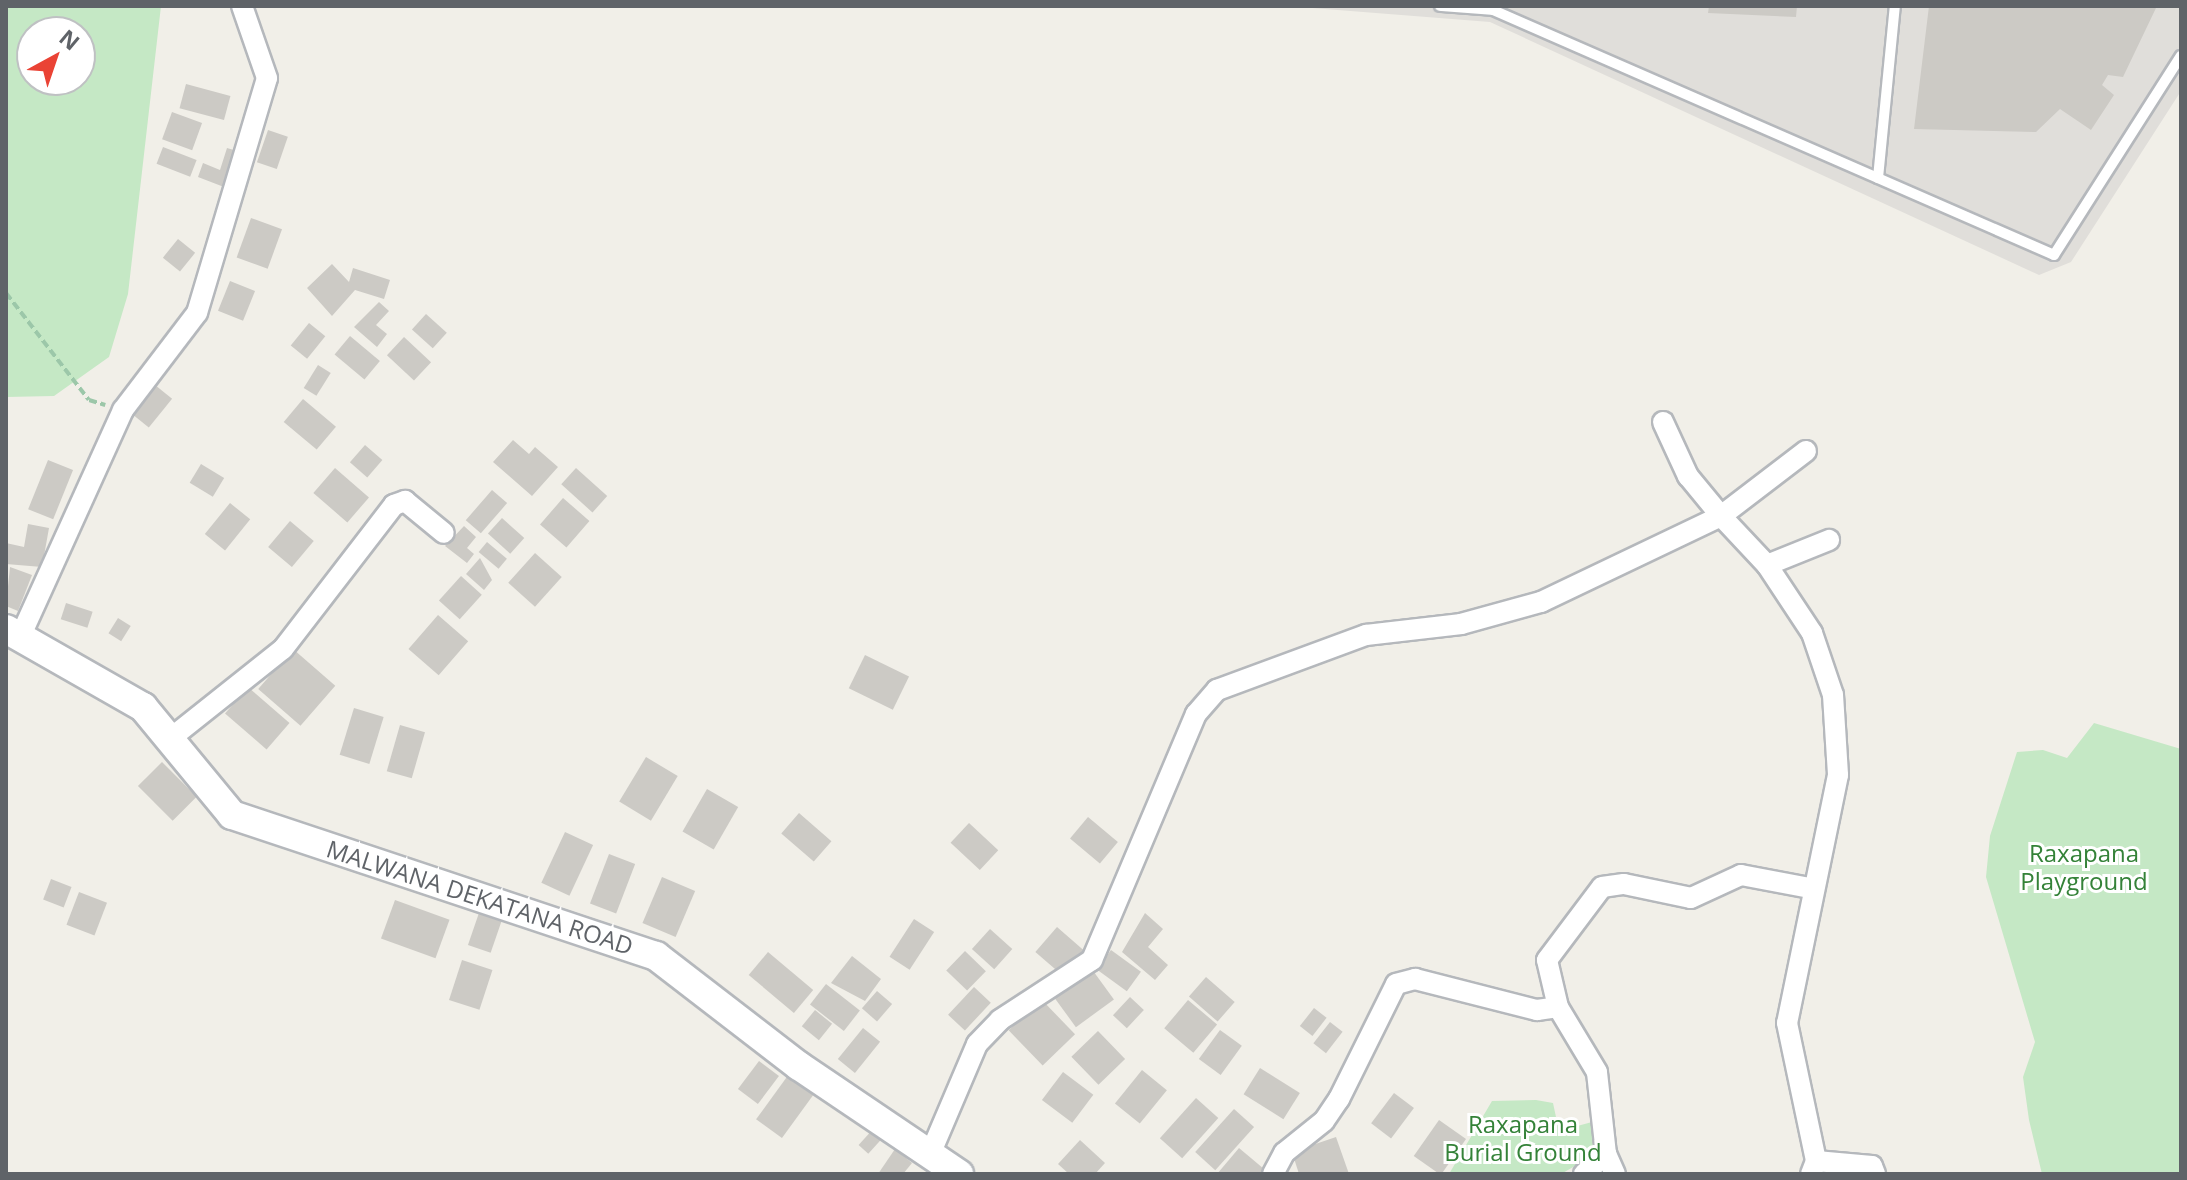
<!DOCTYPE html>
<html>
<head>
<meta charset="utf-8">
<style>
	body { margin:0 }
	#map { position:relative; width:2187px; height:1180px; overflow:hidden; background:#f1efe8; font-family:"Open Sans",sans-serif }
	div>[style] { position:absolute }
	.industrial>* { inset:0; background:#e0deda }
	.green>* { inset:0; background:#c5e8c5 }
	.building>* { inset:0; background:#cccac5; transform-origin:0 0 }
	.path>* { height:4px; margin-top:-2px; transform-origin:0; background:repeating-linear-gradient(90deg,#9cc7a9 0 8px,transparent 0 12px) }
	.roads { filter:drop-shadow(2px 0 #b5b8bc) drop-shadow(-2px 0 #b5b8bc) drop-shadow(0 2px #b5b8bc) drop-shadow(0 -2px #b5b8bc) }
	.service>* { height:10px; margin:-5px; padding:0 5px; transform-origin:5px; border-radius:5px; background:#fff }
	.minor>* { height:20px; margin:-10px; padding:0 10px; transform-origin:10px; border-radius:10px; background:#fff }
	.secondary>* { height:28px; margin:-14px; padding:0 14px; transform-origin:14px; border-radius:14px; background:#fff }
	span { translate:-50% -50%; white-space:nowrap; text-align:center; line-height:1.15; -webkit-text-stroke:6px #fff; paint-order:stroke }
	.park-label { font-size:24px; color:#348238 }
	.street-label { font-size:24px; color:#5f6368 }
	.frame { position:absolute; inset:0; border:8px solid #5f6368; pointer-events:none }
	.north { position:absolute; left:16px; top:16px; width:80px; height:80px; box-sizing:border-box; background:#fff; border:2px solid #bfc1c3; border-radius:50%; rotate:40deg; font-size:22px; font-weight:700; line-height:32px; text-align:center; color:#5f6368 }
	.north::after { content:''; display:block; margin:auto; width:28px; height:36px; background:#ea4335; clip-path:polygon(50% 0,100% 100%,50% 72%,0 100%) }
</style>
</head>
<body>
<div id="map">
	<div class="industrial">
		<i style="clip-path:polygon(1287px 6px,2181px 6px,2181px 91px,2071px 262px,2039px 275px,1490px 22px)"></i>
	</div>
	<div class="green">
		<i style="clip-path:polygon(evenodd,6px 6px,161px 6px,128px 294px,109px 357px,54px 396px,6px 397px,6px 6px,32px 32px,80px 32px,80px 80px,32px 80px,32px 32px)"></i>
		<i style="clip-path:polygon(2094px 723px,2181px 749px,2181px 1174px,2042px 1174px,2029px 1120px,2023px 1077px,2035px 1042px,1986px 877px,1990px 836px,2017px 752px,2043px 750px,2067px 758px)"></i>
		<i style="clip-path:polygon(1536px 1100px,1553px 1103px,1559px 1131px,1592px 1122px,1594px 1155px,1561px 1174px,1449px 1174px,1492px 1101px)"></i>
	</div>
	<div class="building">
		<i style="clip-path:polygon(1709px 6px,1797px 6px,1796px 17px,1708px 13px)"></i>
		<i style="clip-path:polygon(1929px 6px,2152px 6px,2156px 8px,2123px 77px,2108px 75px,2102px 85px,2114px 95px,2091px 130px,2060px 109px,2036px 132px,1914px 129px)"></i>
		<i style="left:186px;top:84px;width:46px;height:25px;rotate:15deg"></i>
		<i style="left:172px;top:112px;width:32px;height:29px;rotate:20deg"></i>
		<i style="left:268px;top:130px;width:21px;height:34px;rotate:19deg"></i>
		<i style="left:163px;top:147px;width:36px;height:18px;rotate:21deg"></i>
		<i style="clip-path:polygon(227px 148px,237px 151px,224px 187px,198px 177px,203px 163px,220px 170px)"></i>
		<i style="left:251px;top:218px;width:33px;height:42px;rotate:20deg"></i>
		<i style="left:178px;top:239px;width:22px;height:24px;rotate:39deg"></i>
		<i style="clip-path:polygon(332px 264px,349px 282px,353px 268px,390px 280px,384px 299px,355px 290px,332px 316px,307px 288px)"></i>
		<i style="left:230px;top:281px;width:27px;height:32px;rotate:22deg"></i>
		<i style="clip-path:polygon(379px 302px,389px 311px,376px 325px,387px 334px,377px 347px,354px 327px)"></i>
		<i style="left:426px;top:314px;width:28px;height:21px;rotate:42deg"></i>
		<i style="left:309px;top:323px;width:21px;height:29px;rotate:39deg"></i>
		<i style="left:350px;top:336px;width:39px;height:24px;rotate:40deg"></i>
		<i style="left:404px;top:337px;width:37px;height:25px;rotate:43deg"></i>
		<i style="left:318px;top:365px;width:15px;height:27px;rotate:32deg"></i>
		<i style="left:155px;top:385px;width:22px;height:37px;rotate:39deg"></i>
		<i style="left:303px;top:399px;width:43px;height:30px;rotate:40deg"></i>
		<i style="clip-path:polygon(513px 440px,529px 454px,535px 447px,558px 467px,532px 496px,493px 462px)"></i>
		<i style="left:365px;top:445px;width:23px;height:23px;rotate:41deg"></i>
		<i style="left:48px;top:460px;width:27px;height:53px;rotate:22deg"></i>
		<i style="left:201px;top:464px;width:27px;height:22px;rotate:31deg"></i>
		<i style="left:335px;top:468px;width:45px;height:33px;rotate:41deg"></i>
		<i style="left:576px;top:468px;width:42px;height:22px;rotate:42deg"></i>
		<i style="left:492px;top:490px;width:20px;height:40px;rotate:41deg"></i>
		<i style="left:563px;top:498px;width:35px;height:35px;rotate:41deg"></i>
		<i style="left:230px;top:503px;width:26px;height:40px;rotate:39deg"></i>
		<i style="left:502px;top:518px;width:30px;height:21px;rotate:42deg"></i>
		<i style="left:290px;top:521px;width:31px;height:34px;rotate:40deg"></i>
		<i style="clip-path:polygon(28px 524px,49px 528px,42px 567px,6px 564px,6px 543px,24px 547px)"></i>
		<i style="clip-path:polygon(464px 526px,476px 537px,467px 548px,474px 554px,467px 563px,445px 546px)"></i>
		<i style="left:487px;top:542px;width:26px;height:13px;rotate:40deg"></i>
		<i style="left:535px;top:553px;width:36px;height:40px;rotate:42deg"></i>
		<i style="clip-path:polygon(480px 558px,492px 580px,484px 590px,466px 574px)"></i>
		<i style="clip-path:polygon(10px 567px,32px 575px,18px 611px,6px 606px)"></i>
		<i style="left:461px;top:576px;width:28px;height:33px;rotate:42deg"></i>
		<i style="left:66px;top:603px;width:28px;height:17px;rotate:18deg"></i>
		<i style="left:438px;top:615px;width:40px;height:45px;rotate:41deg"></i>
		<i style="left:118px;top:618px;width:15px;height:18px;rotate:32deg"></i>
		<i style="left:293px;top:649px;width:56px;height:53px;rotate:41deg"></i>
		<i style="left:865px;top:655px;width:49px;height:37px;rotate:26deg"></i>
		<i style="left:248px;top:687px;width:55px;height:35px;rotate:41deg"></i>
		<i style="left:354px;top:708px;width:31px;height:49px;rotate:17deg"></i>
		<i style="left:400px;top:725px;width:26px;height:48px;rotate:16deg"></i>
		<i style="left:646px;top:757px;width:37px;height:52px;rotate:31deg"></i>
		<i style="left:162px;top:762px;width:49px;height:34px;rotate:45deg"></i>
		<i style="left:707px;top:789px;width:36px;height:49px;rotate:30deg"></i>
		<i style="left:799px;top:813px;width:43px;height:27px;rotate:41deg"></i>
		<i style="left:1088px;top:817px;width:39px;height:28px;rotate:40deg"></i>
		<i style="left:969px;top:823px;width:40px;height:27px;rotate:43deg"></i>
		<i style="left:565px;top:832px;width:31px;height:56px;rotate:25deg"></i>
		<i style="left:609px;top:854px;width:28px;height:53px;rotate:21deg"></i>
		<i style="left:662px;top:877px;width:36px;height:50px;rotate:23deg"></i>
		<i style="left:51px;top:879px;width:22px;height:22px;rotate:21deg"></i>
		<i style="left:79px;top:892px;width:30px;height:35px;rotate:21deg"></i>
		<i style="left:395px;top:900px;width:58px;height:41px;rotate:20deg"></i>
		<i style="left:480px;top:910px;width:24px;height:37px;rotate:19deg"></i>
		<i style="clip-path:polygon(1145px 913px,1163px 929px,1148px 947px,1168px 965px,1155px 980px,1122px 952px)"></i>
		<i style="left:914px;top:919px;width:24px;height:45px;rotate:33deg"></i>
		<i style="left:1057px;top:927px;width:38px;height:33px;rotate:41deg"></i>
		<i style="left:990px;top:929px;width:30px;height:27px;rotate:42deg"></i>
		<i style="left:1111px;top:950px;width:37px;height:24px;rotate:36deg"></i>
		<i style="left:965px;top:951px;width:29px;height:27px;rotate:44deg"></i>
		<i style="left:768px;top:952px;width:59px;height:30px;rotate:40deg"></i>
		<i style="clip-path:polygon(852px 956px,881px 979px,865px 1001px,831px 983px)"></i>
		<i style="left:462px;top:960px;width:32px;height:42px;rotate:18deg"></i>
		<i style="left:1091px;top:968px;width:39px;height:47px;rotate:54deg"></i>
		<i style="left:1206px;top:977px;width:38px;height:26px;rotate:41deg"></i>
		<i style="left:826px;top:984px;width:43px;height:26px;rotate:38deg"></i>
		<i style="left:974px;top:987px;width:23px;height:38px;rotate:43deg"></i>
		<i style="left:877px;top:991px;width:20px;height:23px;rotate:41deg"></i>
		<i style="left:1130px;top:997px;width:19px;height:25px;rotate:43deg"></i>
		<i style="left:1041px;top:999px;width:49px;height:45px;rotate:46deg"></i>
		<i style="left:1188px;top:1000px;width:38px;height:37px;rotate:40deg"></i>
		<i style="left:1314px;top:1008px;width:16px;height:23px;rotate:38deg"></i>
		<i style="left:815px;top:1010px;width:22px;height:21px;rotate:39deg"></i>
		<i style="left:1330px;top:1022px;width:16px;height:27px;rotate:38deg"></i>
		<i style="left:863px;top:1028px;width:22px;height:40px;rotate:39deg"></i>
		<i style="left:1220px;top:1030px;width:27px;height:36px;rotate:36deg"></i>
		<i style="left:1098px;top:1031px;width:39px;height:37px;rotate:46deg"></i>
		<i style="left:759px;top:1061px;width:25px;height:35px;rotate:37deg"></i>
		<i style="left:1260px;top:1068px;width:47px;height:31px;rotate:32deg"></i>
		<i style="left:1142px;top:1070px;width:32px;height:43px;rotate:39deg"></i>
		<i style="left:1063px;top:1072px;width:38px;height:35px;rotate:37deg"></i>
		<i style="left:789px;top:1074px;width:32px;height:56px;rotate:36deg"></i>
		<i style="left:1394px;top:1093px;width:25px;height:38px;rotate:37deg"></i>
		<i style="left:1196px;top:1098px;width:30px;height:54px;rotate:42deg"></i>
		<i style="left:1234px;top:1109px;width:27px;height:58px;rotate:42deg"></i>
		<i style="left:1439px;top:1120px;width:33px;height:44px;rotate:35deg"></i>
		<i style="left:874px;top:1128px;width:13px;height:23px;rotate:42deg"></i>
		<i style="clip-path:polygon(1336px 1137px,1349px 1174px,1299px 1174px,1292px 1152px)"></i>
		<i style="clip-path:polygon(1080px 1140px,1105px 1163px,1095px 1174px,1069px 1174px,1058px 1164px)"></i>
		<i style="clip-path:polygon(1239px 1148px,1270px 1174px,1217px 1174px)"></i>
		<i style="clip-path:polygon(895px 1149px,912px 1163px,903px 1174px,878px 1174px)"></i>
	</div>
	<div class="path">
		<i style="left:6px;top:293px;width:135px;rotate:52.2deg"></i>
		<i style="left:89px;top:400px;width:17px;rotate:17deg"></i>
	</div>
	<div class="roads">
		<div class="service">
			<i style="left:1440px;top:6px;width:53px;rotate:4.3deg"></i>
			<i style="left:1493px;top:10px;width:612px;rotate:23.59deg"></i>
			<i style="left:2054px;top:255px;width:236px;rotate:-57.5deg"></i>
			<i style="left:1878px;top:178px;width:173px;rotate:-84.4deg"></i>
		</div>
		<div class="minor">
			<i style="left:1663px;top:422px;width:60px;rotate:65.2deg"></i>
			<i style="left:1688px;top:476px;width:52px;rotate:50.5deg"></i>
			<i style="left:1721px;top:516px;width:107px;rotate:-37.4deg"></i>
			<i style="left:1767px;top:565px;width:67px;rotate:-22deg"></i>
			<i style="left:21px;top:635px;width:247px;rotate:-65.6deg"></i>
			<i style="left:123px;top:410px;width:122px;rotate:-52.7deg"></i>
			<i style="left:197px;top:313px;width:245px;rotate:-73.4deg"></i>
			<i style="left:267px;top:78px;width:76px;rotate:-109.1deg"></i>
			<i style="left:171px;top:738px;width:143px;rotate:-38.5deg"></i>
			<i style="left:283px;top:649px;width:182px;rotate:-52.4deg"></i>
			<i style="left:394px;top:505px;width:12px;rotate:-20deg"></i>
			<i style="left:405px;top:501px;width:50px;rotate:39.4deg"></i>
			<i style="left:931px;top:1152px;width:117px;rotate:-66.9deg"></i>
			<i style="left:977px;top:1044px;width:33px;rotate:-46deg"></i>
			<i style="left:1000px;top:1020px;width:110px;rotate:-33.1deg"></i>
			<i style="left:1092px;top:960px;width:267px;rotate:-67.1deg"></i>
			<i style="left:1196px;top:714px;width:32px;rotate:-49deg"></i>
			<i style="left:1217px;top:690px;width:159px;rotate:-20.3deg"></i>
			<i style="left:1366px;top:635px;width:96px;rotate:-6.6deg"></i>
			<i style="left:1461px;top:624px;width:83px;rotate:-15.4deg"></i>
			<i style="left:1541px;top:602px;width:199px;rotate:-25.5deg"></i>
			<i style="left:1721px;top:516px;width:67px;rotate:46.8deg"></i>
			<i style="left:1767px;top:565px;width:82px;rotate:56.5deg"></i>
			<i style="left:1812px;top:633px;width:65px;rotate:71.3deg"></i>
			<i style="left:1833px;top:695px;width:80px;rotate:86.4deg"></i>
			<i style="left:1838px;top:775px;width:253px;rotate:101.6deg"></i>
			<i style="left:1787px;top:1023px;width:141px;rotate:78.1deg"></i>
			<i style="left:1816px;top:1161px;width:14px;rotate:111deg"></i>
			<i style="left:1816px;top:1161px;width:56px;rotate:5.1deg"></i>
			<i style="left:1872px;top:1166px;width:9px;rotate:69deg"></i>
			<i style="left:1273px;top:1174px;width:24px;rotate:-62deg"></i>
			<i style="left:1284px;top:1153px;width:51px;rotate:-38.7deg"></i>
			<i style="left:1324px;top:1121px;width:27px;rotate:-56deg"></i>
			<i style="left:1339px;top:1099px;width:128px;rotate:-63.6deg"></i>
			<i style="left:1396px;top:984px;width:20px;rotate:-15deg"></i>
			<i style="left:1415px;top:979px;width:126px;rotate:14.3deg"></i>
			<i style="left:1537px;top:1010px;width:21px;rotate:-8deg"></i>
			<i style="left:1584px;top:1174px;width:30px;rotate:-42deg"></i>
			<i style="left:1615px;top:1174px;width:22px;rotate:-114deg"></i>
			<i style="left:1606px;top:1154px;width:82px;rotate:-96.3deg"></i>
			<i style="left:1597px;top:1072px;width:76px;rotate:-121deg"></i>
			<i style="left:1558px;top:1007px;width:48px;rotate:-103.2deg"></i>
			<i style="left:1547px;top:960px;width:91px;rotate:-53deg"></i>
			<i style="left:1602px;top:887px;width:22px;rotate:-8deg"></i>
			<i style="left:1624px;top:884px;width:68px;rotate:11.8deg"></i>
			<i style="left:1691px;top:898px;width:55px;rotate:-24.7deg"></i>
			<i style="left:1741px;top:875px;width:70px;rotate:10.7deg"></i>
		</div>
		<div class="secondary">
			<i style="left:6px;top:629px;width:158px;rotate:29.7deg"></i>
			<i style="left:143px;top:707px;width:140px;rotate:50.5deg"></i>
			<i style="left:232px;top:815px;width:447px;rotate:18.4deg"></i>
			<i style="left:656px;top:956px;width:180px;rotate:37.6deg"></i>
			<i style="left:799px;top:1066px;width:193px;rotate:34deg"></i>
		</div>
	</div>
	<div class="park-label">
		<span style="left:2084px;top:867px">Raxapana<br>Playground</span>
		<span style="left:1523px;top:1138px">Raxapana<br>Burial Ground</span>
	</div>
	<div class="street-label">
		<span style="left:480px;top:897px;rotate:18deg">MALWANA DEKATANA ROAD</span>
	</div>
	<div class="frame"></div>
	<div class="north">N</div>
</div>
</body>
</html>
